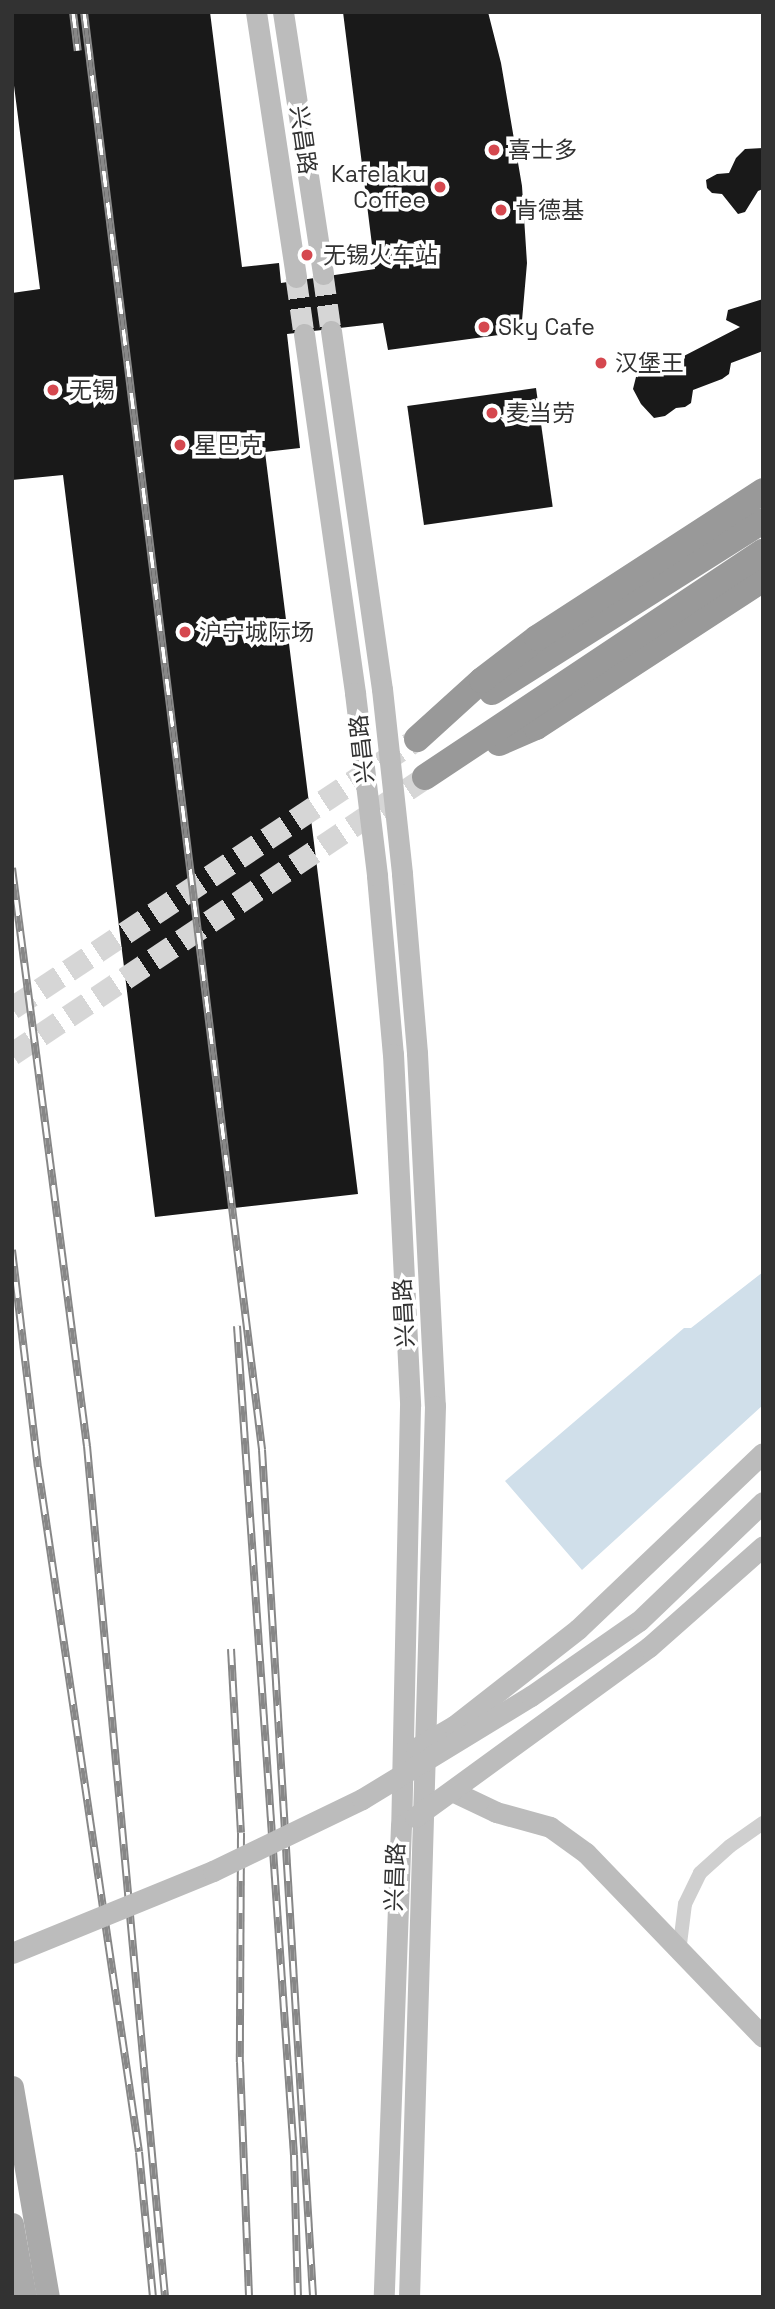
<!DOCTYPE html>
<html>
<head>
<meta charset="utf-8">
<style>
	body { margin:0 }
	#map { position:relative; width:775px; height:2309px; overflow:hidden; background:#fff; font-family:"Space Grotesk","Noto Sans SC",sans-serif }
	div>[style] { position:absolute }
	.water>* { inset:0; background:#d0dfea }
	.building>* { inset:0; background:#191919; transform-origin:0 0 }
	.secondary-tunnel>* { height:21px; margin-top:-10.5px; transform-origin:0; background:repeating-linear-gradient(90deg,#d6d6d6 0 21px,transparent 0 31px) }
	.primary-tunnel>* { height:23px; margin-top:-11.5px; transform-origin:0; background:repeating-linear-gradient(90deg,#d6d6d6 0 23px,transparent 0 34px) }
	.street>* { height:14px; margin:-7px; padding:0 7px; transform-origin:7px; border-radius:7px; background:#cfcfcf }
	.secondary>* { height:21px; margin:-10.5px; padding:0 10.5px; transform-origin:10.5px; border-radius:10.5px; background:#bcbcbc }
	.primary>* { height:23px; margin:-11.5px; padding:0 11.5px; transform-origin:11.5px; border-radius:11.5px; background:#aaa }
	.highway>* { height:26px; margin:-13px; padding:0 13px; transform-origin:13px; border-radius:13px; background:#999 }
	.rail>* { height:8px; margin-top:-4px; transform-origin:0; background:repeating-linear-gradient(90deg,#fff 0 16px,#878787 0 32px); box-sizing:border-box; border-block:2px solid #878787 }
	.secondary-bridge>* { height:21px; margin:-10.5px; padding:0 10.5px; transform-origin:10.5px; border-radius:10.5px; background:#bcbcbc }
	.dots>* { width:19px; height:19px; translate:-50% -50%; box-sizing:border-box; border:4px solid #fff; border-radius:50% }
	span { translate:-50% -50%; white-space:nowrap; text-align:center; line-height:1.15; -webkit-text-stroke:7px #fff; paint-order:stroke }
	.street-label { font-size:23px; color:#323232 }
	.poi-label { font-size:23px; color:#323232 }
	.left { translate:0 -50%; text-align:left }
	.right { translate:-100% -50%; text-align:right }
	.frame { position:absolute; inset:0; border:14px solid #323232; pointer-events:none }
</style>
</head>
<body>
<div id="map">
	<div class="water">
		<i style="clip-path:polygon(763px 1272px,763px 1405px,582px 1570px,505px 1481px,684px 1328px,691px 1328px)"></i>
	</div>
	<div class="building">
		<i style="clip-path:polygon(12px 12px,210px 12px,242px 267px,279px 263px,281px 283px,375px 269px,343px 12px,488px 12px,501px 63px,522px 186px,527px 263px,521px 332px,388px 350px,383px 323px,287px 334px,300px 448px,265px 452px,358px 1194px,155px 1217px,63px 475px,12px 480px,12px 293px,40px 289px,12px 70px)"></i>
		<i style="clip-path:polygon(763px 148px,763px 189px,758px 191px,745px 212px,738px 214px,722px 194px,712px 193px,707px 188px,706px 180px,717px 174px,729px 173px,736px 158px,745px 149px)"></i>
		<i style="clip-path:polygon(763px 299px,763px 351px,731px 363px,729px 374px,722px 379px,693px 390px,691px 403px,685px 407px,676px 408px,665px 416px,654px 418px,641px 404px,633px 389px,638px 369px,680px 358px,740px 327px,726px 320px,728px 310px)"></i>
		<i style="left:536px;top:388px;width:120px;height:130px;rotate:82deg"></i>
	</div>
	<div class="secondary-tunnel">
		<i style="left:323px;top:274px;width:58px;rotate:82deg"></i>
		<i style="left:296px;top:277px;width:58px;rotate:82deg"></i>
	</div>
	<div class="primary-tunnel">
		<i style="left:12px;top:1008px;width:486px;rotate:-33.6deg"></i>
		<i style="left:12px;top:1054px;width:497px;rotate:-33.8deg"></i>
	</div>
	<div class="street">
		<i style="left:679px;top:1952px;width:48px;rotate:-82.9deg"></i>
		<i style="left:685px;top:1904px;width:34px;rotate:-64deg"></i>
		<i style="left:700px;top:1873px;width:40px;rotate:-42deg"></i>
		<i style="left:730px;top:1846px;width:40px;rotate:-34.9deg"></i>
	</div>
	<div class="secondary">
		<i style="left:256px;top:12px;width:268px;rotate:81.4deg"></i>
		<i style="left:283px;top:12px;width:265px;rotate:81.3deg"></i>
		<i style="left:331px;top:331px;width:362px;rotate:81.9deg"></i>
		<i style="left:304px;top:334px;width:363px;rotate:81.9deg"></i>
		<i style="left:402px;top:874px;width:180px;rotate:85.2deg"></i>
		<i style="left:417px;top:1053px;width:353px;rotate:87.1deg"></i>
		<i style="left:435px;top:1406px;width:891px;rotate:91.67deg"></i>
		<i style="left:377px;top:876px;width:179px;rotate:84.9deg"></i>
		<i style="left:393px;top:1054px;width:352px;rotate:87.2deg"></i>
		<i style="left:410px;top:1406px;width:419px;rotate:91.2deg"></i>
		<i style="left:401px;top:1825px;width:472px;rotate:92.1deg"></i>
		<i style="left:416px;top:1748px;width:44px;rotate:-30.1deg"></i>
		<i style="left:454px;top:1726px;width:157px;rotate:-38deg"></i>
		<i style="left:578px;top:1629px;width:255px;rotate:-43.6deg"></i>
		<i style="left:452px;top:1791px;width:49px;rotate:25.5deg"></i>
		<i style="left:496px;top:1812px;width:56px;rotate:15.5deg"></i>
		<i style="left:550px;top:1827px;width:44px;rotate:35.8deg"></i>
		<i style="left:586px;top:1853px;width:255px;rotate:46.1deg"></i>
		<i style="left:415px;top:1817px;width:289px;rotate:-36deg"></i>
		<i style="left:649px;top:1647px;width:152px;rotate:-41.5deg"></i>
	</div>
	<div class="primary">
		<i style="left:12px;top:2087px;width:213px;rotate:80.3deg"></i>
		<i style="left:12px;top:2224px;width:74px;rotate:79.9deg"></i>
	</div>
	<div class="highway">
		<i style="left:492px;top:692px;width:320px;rotate:-32.3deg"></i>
		<i style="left:417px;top:739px;width:88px;rotate:-42.2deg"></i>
		<i style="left:482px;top:680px;width:69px;rotate:-37.4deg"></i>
		<i style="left:537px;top:638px;width:270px;rotate:-33deg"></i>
		<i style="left:499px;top:743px;width:40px;rotate:-23.4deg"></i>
		<i style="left:536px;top:727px;width:271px;rotate:-33.1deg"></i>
		<i style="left:425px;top:777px;width:406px;rotate:-33.7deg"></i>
	</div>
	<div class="rail">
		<i style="left:73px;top:12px;width:39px;rotate:83deg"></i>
		<i style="left:84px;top:12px;width:1449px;rotate:82.94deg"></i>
		<i style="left:262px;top:1450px;width:849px;rotate:86.55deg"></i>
		<i style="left:12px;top:868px;width:583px;rotate:82.61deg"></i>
		<i style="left:87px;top:1446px;width:855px;rotate:84.76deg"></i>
		<i style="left:12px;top:1250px;width:219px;rotate:83.2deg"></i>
		<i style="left:38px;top:1467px;width:692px;rotate:81.61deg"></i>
		<i style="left:139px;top:2152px;width:146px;rotate:84.5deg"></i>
		<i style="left:237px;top:1326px;width:831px;rotate:86.07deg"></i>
		<i style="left:294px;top:2155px;width:142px;rotate:88.4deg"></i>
		<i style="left:231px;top:1649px;width:184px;rotate:86.9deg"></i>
		<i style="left:241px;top:1833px;width:229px;rotate:90.3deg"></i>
		<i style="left:240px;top:2062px;width:235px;rotate:87.8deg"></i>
	</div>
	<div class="secondary-bridge">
		<i style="left:382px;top:689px;width:186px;rotate:83.8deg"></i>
		<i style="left:355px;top:693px;width:184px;rotate:83.1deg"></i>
		<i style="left:12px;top:1953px;width:217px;rotate:-22.2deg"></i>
		<i style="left:213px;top:1871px;width:165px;rotate:-25.8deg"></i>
		<i style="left:362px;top:1799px;width:198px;rotate:-31.4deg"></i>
		<i style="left:531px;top:1696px;width:131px;rotate:-34.8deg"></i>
		<i style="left:639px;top:1621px;width:172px;rotate:-43.8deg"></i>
	</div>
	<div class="dots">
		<i style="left:494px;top:150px;background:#d5484f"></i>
		<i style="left:440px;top:187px;background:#d5484f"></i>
		<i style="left:501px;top:210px;background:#d5484f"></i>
		<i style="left:307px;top:255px;background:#d5484f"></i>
		<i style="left:484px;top:327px;background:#d5484f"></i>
		<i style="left:601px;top:363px;background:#d5484f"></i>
		<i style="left:53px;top:390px;background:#d5484f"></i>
		<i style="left:492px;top:413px;background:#d5484f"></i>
		<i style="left:180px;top:445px;background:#d5484f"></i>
		<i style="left:185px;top:632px;background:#d5484f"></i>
	</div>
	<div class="street-label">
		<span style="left:303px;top:140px;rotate:82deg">兴昌路</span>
		<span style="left:362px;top:749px;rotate:-96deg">兴昌路</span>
		<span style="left:404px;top:1313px;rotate:-93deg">兴昌路</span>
		<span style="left:395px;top:1877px;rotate:-88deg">兴昌路</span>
	</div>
	<div class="poi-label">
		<span class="left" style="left:508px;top:150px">喜士多</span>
		<span class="right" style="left:426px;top:187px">Kafelaku<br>Coffee</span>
		<span class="left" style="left:515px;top:210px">肯德基</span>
		<span class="left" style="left:323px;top:255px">无锡火车站</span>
		<span class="left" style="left:498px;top:327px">Sky Cafe</span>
		<span class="left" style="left:615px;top:363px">汉堡王</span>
		<span class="left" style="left:69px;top:390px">无锡</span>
		<span class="left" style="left:506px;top:413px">麦当劳</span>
		<span class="left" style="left:194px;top:445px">星巴克</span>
		<span class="left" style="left:199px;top:632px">沪宁城际场</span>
	</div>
	<div class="frame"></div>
</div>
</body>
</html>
